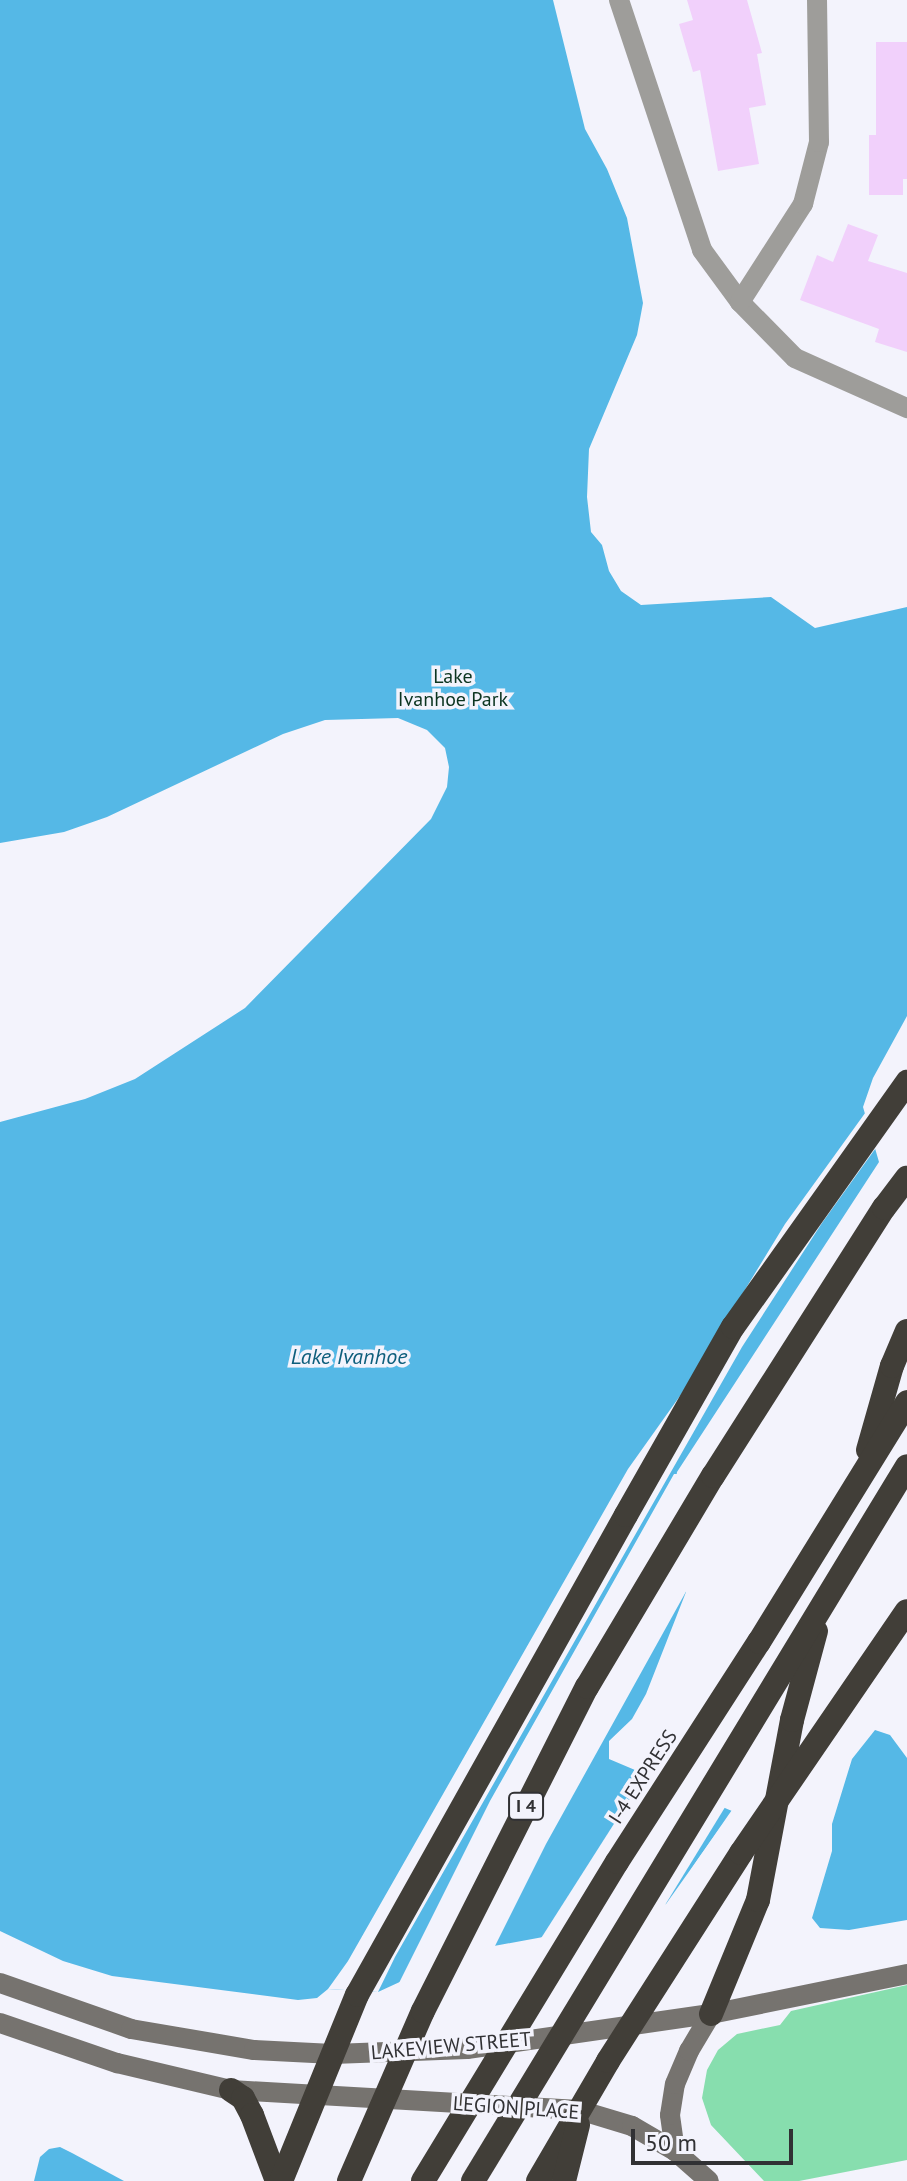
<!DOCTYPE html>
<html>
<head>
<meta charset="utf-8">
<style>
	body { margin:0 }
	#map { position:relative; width:907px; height:2181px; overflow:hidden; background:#f3f3fc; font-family:"PT Sans",sans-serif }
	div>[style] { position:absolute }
	.green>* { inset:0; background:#87deae }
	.water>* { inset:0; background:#55b8e6 }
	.pier>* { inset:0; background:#f3f3fc }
	.building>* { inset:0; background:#f1d0fb }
	.street>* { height:20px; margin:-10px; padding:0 10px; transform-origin:10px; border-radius:10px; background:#9e9d9a }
	.secondary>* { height:20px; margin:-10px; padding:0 10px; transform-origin:10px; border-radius:10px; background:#76736f }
	.highway>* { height:24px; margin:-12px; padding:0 12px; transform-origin:12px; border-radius:12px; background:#413e38 }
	span { translate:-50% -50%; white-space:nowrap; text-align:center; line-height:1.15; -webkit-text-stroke:7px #f3f3fc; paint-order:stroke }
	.shield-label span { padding:2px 6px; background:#f3f3fc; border:2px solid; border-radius:6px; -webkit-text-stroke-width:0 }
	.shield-label { font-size:18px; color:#313134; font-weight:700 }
	.park-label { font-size:20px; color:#0b3420 }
	.street-label { font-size:20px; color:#313134 }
	.water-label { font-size:22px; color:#0e5e7c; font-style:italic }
	.scale { position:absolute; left:631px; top:2129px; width:162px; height:36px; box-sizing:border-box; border:4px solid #313134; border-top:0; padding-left:10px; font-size:24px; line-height:28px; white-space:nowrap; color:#313134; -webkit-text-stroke:6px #f3f3fc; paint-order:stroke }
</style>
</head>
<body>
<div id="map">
	<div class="green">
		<i style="clip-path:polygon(907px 1985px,907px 2160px,799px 2181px,764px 2181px,711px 2125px,702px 2098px,707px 2070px,718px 2050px,737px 2034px,780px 2025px,791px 2011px)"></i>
	</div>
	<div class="water">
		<i style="clip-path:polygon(0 0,553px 0,585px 129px,607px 169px,627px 218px,643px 303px,637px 335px,589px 449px,587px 497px,591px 532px,602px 545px,609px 571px,621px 591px,641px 605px,771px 597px,815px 628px,907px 607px,907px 1016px,873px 1078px,863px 1107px,879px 1162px,677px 1472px,672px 1509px,673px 1560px,686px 1592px,646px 1694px,632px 1719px,609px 1741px,609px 1759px,732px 1811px,666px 1904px,608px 1925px,467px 1951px,378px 1992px,328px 1989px,317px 1998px,298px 2000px,112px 1976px,63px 1961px,0 1931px,0 1122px,85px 1099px,135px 1079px,245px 1008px,431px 819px,447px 787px,449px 767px,445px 748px,427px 730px,398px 718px,325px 720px,283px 734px,107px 817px,64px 832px,0 843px)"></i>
		<i style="clip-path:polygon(875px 1730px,890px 1735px,907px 1758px,907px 1920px,849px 1930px,820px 1928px,812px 1918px,832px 1851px,832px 1824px,852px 1759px)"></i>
		<i style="clip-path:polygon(60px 2147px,72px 2153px,124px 2181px,34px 2181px,40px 2157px,49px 2149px)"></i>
	</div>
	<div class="pier">
		<i style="clip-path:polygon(868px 1109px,878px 1145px,822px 1223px,742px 1347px,395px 1957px,378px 1992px,328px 1989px,348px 1961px,628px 1469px,682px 1393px,785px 1224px)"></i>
		<i style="clip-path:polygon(674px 1474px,681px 1474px,676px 1509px,677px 1559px,688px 1588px,546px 1844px,493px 1950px,468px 1955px,397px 1987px,490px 1801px)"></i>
		<i style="clip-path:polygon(647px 1772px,727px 1804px,662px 1910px,608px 1929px,538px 1943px)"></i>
		<i style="clip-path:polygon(734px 1807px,735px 1813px,665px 1909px,698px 1859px)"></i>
	</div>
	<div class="building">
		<i style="clip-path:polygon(687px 0,747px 0,762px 53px,757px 54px,766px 105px,749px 108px,759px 164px,718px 171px,700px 70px,693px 72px,679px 24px,693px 20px)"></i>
		<i style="clip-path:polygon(876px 42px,907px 42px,907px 179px,903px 179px,903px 195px,869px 195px,869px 135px,876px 135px)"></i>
		<i style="clip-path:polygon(848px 224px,878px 235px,868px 261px,907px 273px,907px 352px,875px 342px,879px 329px,800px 300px,817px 255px,833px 262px)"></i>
	</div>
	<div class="street">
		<i style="left:619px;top:0;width:263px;rotate:71.6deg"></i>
		<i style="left:702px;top:250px;width:64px;rotate:53.8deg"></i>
		<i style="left:740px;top:302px;width:78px;rotate:45.5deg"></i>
		<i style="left:795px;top:358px;width:123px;rotate:24.1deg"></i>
		<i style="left:740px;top:302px;width:117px;rotate:-57.3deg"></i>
		<i style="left:803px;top:204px;width:64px;rotate:-75.5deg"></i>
		<i style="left:819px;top:142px;width:142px;rotate:-90.8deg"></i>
	</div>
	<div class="secondary">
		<i style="left:0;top:1983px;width:139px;rotate:19.3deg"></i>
		<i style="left:131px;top:2029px;width:125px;rotate:9.7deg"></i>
		<i style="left:254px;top:2050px;width:79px;rotate:2.9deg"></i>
		<i style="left:333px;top:2054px;width:134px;rotate:-2.1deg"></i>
		<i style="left:467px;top:2049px;width:246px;rotate:-8.2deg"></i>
		<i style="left:711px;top:2014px;width:200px;rotate:-11.5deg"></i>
		<i style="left:0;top:2023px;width:124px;rotate:18.9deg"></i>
		<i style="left:117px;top:2063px;width:117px;rotate:13.3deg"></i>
		<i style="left:231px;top:2090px;width:349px;rotate:3.3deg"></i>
		<i style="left:579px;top:2110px;width:55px;rotate:16.8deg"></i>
		<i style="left:632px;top:2126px;width:50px;rotate:30.2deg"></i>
		<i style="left:675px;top:2151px;width:45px;rotate:41.4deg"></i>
		<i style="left:675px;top:2151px;width:36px;rotate:-98deg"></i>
		<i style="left:670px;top:2115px;width:31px;rotate:-81deg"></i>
		<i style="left:675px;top:2084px;width:36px;rotate:-67deg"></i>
		<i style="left:689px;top:2051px;width:43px;rotate:-59.3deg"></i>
	</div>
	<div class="highway">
		<i style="left:868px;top:1450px;width:87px;rotate:-74.1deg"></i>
		<i style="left:892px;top:1366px;width:38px;rotate:-67deg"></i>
		<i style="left:711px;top:2014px;width:123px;rotate:-67.6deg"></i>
		<i style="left:758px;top:1900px;width:183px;rotate:-79.3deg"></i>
		<i style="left:792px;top:1720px;width:92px;rotate:-74.9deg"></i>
		<i style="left:231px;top:2090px;width:14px;rotate:34deg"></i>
		<i style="left:243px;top:2098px;width:19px;rotate:62deg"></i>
		<i style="left:252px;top:2115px;width:71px;rotate:69.3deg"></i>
		<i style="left:281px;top:2181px;width:201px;rotate:-67.8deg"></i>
		<i style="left:357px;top:1995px;width:550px;rotate:-60.73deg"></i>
		<i style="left:626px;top:1515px;width:216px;rotate:-60.4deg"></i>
		<i style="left:733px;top:1327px;width:301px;rotate:-54.6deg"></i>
		<i style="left:349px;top:2181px;width:185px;rotate:-66.5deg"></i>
		<i style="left:423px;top:2011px;width:363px;rotate:-63.2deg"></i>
		<i style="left:587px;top:1687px;width:246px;rotate:-59.2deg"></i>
		<i style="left:713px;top:1476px;width:318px;rotate:-57.5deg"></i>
		<i style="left:884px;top:1208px;width:38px;rotate:-53deg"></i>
		<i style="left:423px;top:2181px;width:373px;rotate:-58.7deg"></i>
		<i style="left:617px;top:1862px;width:262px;rotate:-57.2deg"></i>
		<i style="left:759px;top:1642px;width:282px;rotate:-58.3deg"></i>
		<i style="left:473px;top:2181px;width:836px;rotate:-58.74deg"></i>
		<i style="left:538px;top:2181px;width:139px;rotate:-59.7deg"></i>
		<i style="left:608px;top:2061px;width:247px;rotate:-57.4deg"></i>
		<i style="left:741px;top:1853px;width:293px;rotate:-55.6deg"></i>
		<i style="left:564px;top:2181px;width:58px;rotate:-76deg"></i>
	</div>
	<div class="shield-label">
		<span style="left:526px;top:1806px">I 4</span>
	</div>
	<div class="park-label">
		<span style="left:453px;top:688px">Lake<br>Ivanhoe Park</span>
	</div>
	<div class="street-label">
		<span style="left:643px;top:1777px;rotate:-57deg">I-4 EXPRESS</span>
		<span style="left:451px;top:2046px;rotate:-5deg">LAKEVIEW STREET</span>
		<span style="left:516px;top:2108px;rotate:4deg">LEGION PLACE</span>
	</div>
	<div class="water-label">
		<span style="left:349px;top:1357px">Lake Ivanhoe</span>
	</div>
	<div class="scale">50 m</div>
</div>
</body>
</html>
